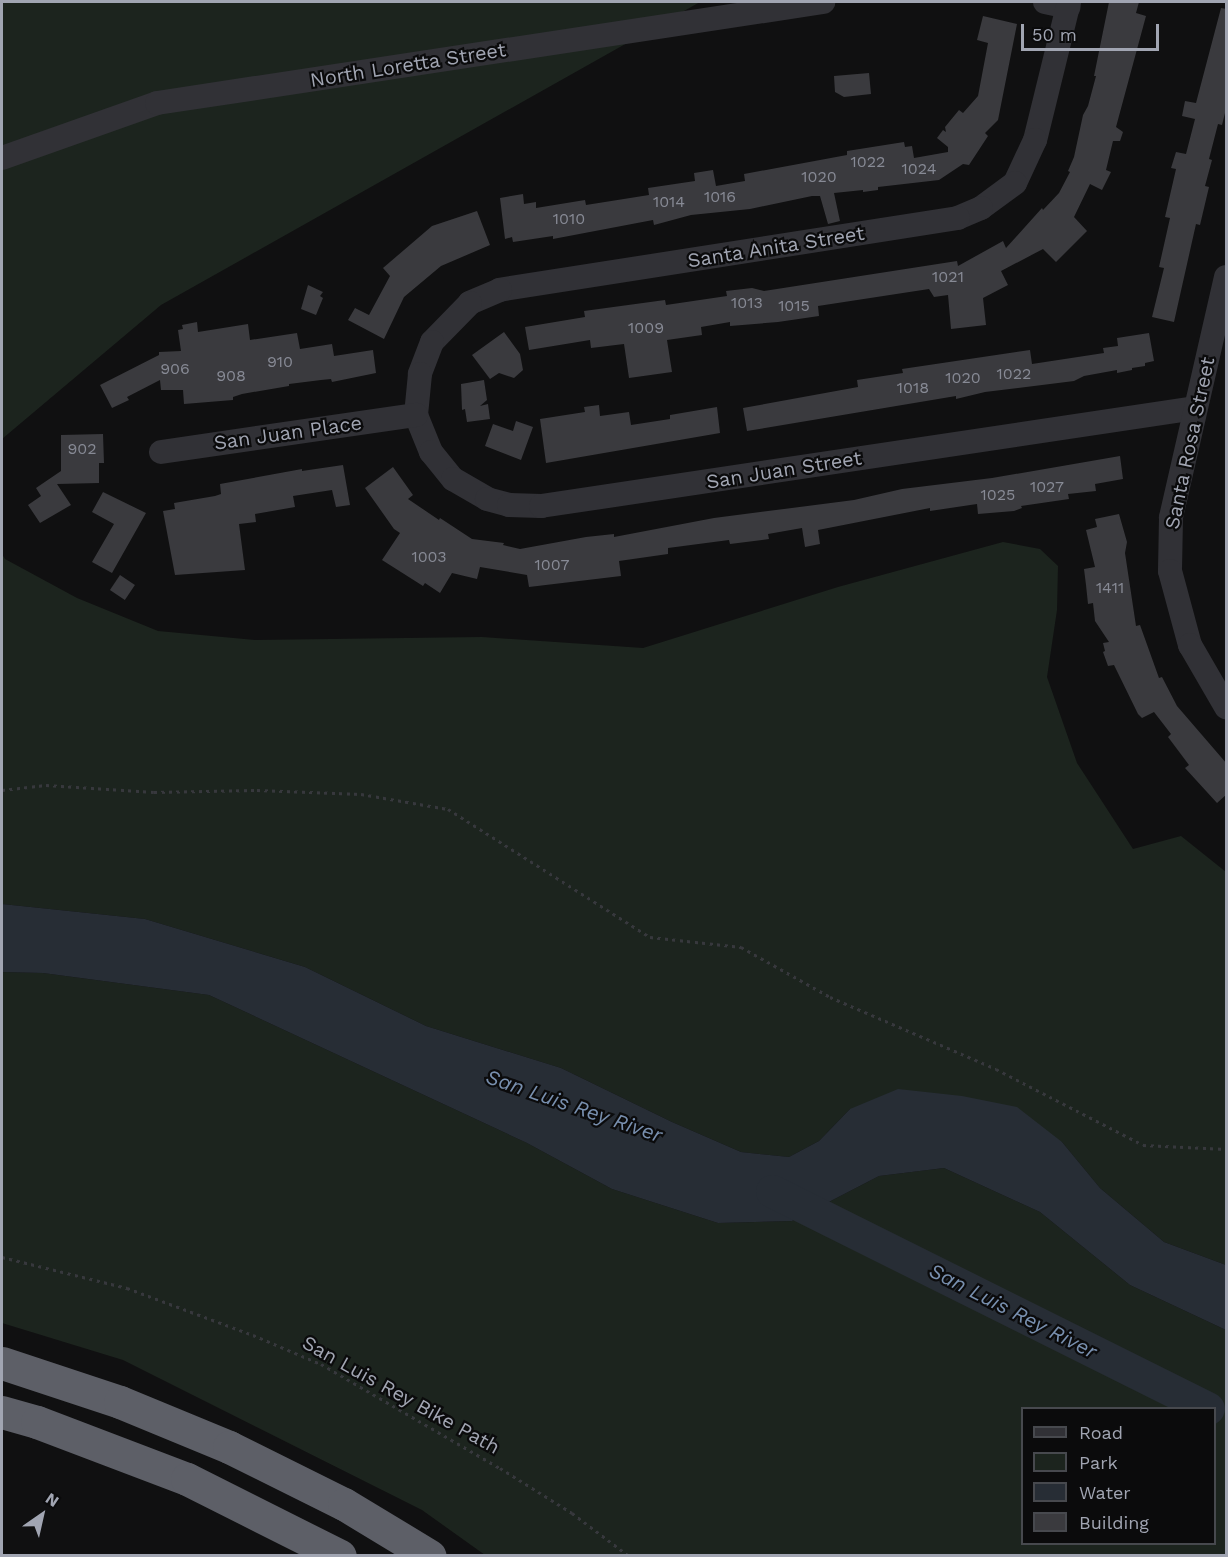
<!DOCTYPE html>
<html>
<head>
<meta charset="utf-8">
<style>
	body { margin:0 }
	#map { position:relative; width:1228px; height:1557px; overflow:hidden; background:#101011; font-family:"Work Sans",sans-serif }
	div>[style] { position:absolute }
	.green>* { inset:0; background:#1c241e }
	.water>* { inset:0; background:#272d35 }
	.river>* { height:33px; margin:-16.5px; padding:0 16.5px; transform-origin:16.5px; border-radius:16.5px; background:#272d35 }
	.building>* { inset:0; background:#3a3a3e; transform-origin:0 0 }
	.path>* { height:3px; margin-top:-1.5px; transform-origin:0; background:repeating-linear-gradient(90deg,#37383d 0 3px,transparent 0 7.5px) }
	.minor>* { height:24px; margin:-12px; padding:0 12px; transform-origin:12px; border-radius:12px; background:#313136 }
	.highway>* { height:33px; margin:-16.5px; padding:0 16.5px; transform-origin:16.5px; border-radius:16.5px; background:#5d5f67 }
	span { translate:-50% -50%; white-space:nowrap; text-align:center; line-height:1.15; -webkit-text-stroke:4.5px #0b0b0c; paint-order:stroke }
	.number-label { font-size:16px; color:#878a95 }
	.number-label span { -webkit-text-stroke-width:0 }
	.street-label { font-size:20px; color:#a1a5b2 }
	.water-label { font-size:21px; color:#788fae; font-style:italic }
	.frame { position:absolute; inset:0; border:3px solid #a1a5b2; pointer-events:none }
	.legend { position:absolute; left:1021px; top:1407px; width:195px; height:138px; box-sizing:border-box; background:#0b0b0c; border:2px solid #47494e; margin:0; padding:8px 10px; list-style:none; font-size:18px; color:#a1a5b2 }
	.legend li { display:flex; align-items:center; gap:12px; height:30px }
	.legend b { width:30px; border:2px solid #47494e }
	.north { position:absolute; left:12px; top:1485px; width:60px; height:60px; -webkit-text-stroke:4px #0b0b0c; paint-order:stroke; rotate:34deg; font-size:16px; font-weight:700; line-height:24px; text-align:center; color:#a1a5b2 }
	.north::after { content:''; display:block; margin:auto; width:21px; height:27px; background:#a1a5b2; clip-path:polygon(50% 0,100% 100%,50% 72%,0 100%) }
	.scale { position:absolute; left:1021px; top:24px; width:138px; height:27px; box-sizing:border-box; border:3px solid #a1a5b2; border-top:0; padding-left:8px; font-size:18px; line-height:21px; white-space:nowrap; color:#a1a5b2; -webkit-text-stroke:4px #0b0b0c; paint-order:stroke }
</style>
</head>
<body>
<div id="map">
	<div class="green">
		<i style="clip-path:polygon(2px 2px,700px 2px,161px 305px,2px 439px)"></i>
		<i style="clip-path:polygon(1003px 542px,1040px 549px,1058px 566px,1057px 610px,1047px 677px,1077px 763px,1133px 849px,1181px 836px,1226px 872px,1226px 1265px,1164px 1242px,1100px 1188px,1062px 1142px,850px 1109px,819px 1141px,789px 1157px,741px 1152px,672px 1122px,561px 1068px,426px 1026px,305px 967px,145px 919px,2px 904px,2px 554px,5px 559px,77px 598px,158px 631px,255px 640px,482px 637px,643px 648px,838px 587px)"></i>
		<i style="clip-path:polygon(evenodd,2px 972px,43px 973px,209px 995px,527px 1143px,612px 1189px,718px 1223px,792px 1221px,879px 1176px,944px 1168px,1040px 1212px,1130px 1285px,1226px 1330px,1226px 1555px,485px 1555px,422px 1510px,123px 1360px,2px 1323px,2px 972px,1022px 1408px,1214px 1408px,1214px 1544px,1022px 1544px,1022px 1408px)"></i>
	</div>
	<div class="water">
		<i style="clip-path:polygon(2px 904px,145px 919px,305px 967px,426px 1026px,561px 1068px,672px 1122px,741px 1152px,789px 1157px,819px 1141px,850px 1109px,898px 1089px,962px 1096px,1017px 1107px,1062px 1142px,1100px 1188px,1164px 1242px,1226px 1265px,1226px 1330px,1130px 1285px,1040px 1212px,944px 1168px,879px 1176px,792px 1221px,718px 1223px,612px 1189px,527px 1143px,209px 995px,43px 973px,2px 972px)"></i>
	</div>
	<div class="river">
		<i style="left:772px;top:1191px;width:487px;rotate:26.5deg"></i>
	</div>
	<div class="building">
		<i style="clip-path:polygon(1109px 2px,1139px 2px,1136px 13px,1146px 16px,1116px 127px,1123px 132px,1120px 141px,1113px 141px,1106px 170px,1111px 172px,1102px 190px,1090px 184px,1074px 217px,1087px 231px,1056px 262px,1043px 249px,1001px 271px,1008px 285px,983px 298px,986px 325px,951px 329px,948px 295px,934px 297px,929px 289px,818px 306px,819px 316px,778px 322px,730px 326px,730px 322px,701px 327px,702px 335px,667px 340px,672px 372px,629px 378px,624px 344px,591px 348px,590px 340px,529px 350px,525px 327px,585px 317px,584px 311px,665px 300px,666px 305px,727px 296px,726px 291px,752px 288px,764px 291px,957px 261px,958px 266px,1003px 241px,1006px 248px,1042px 208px,1043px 210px,1059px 193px,1070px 172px,1068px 171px,1074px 157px,1083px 115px,1088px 106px,1096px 76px,1094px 76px)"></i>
		<i style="clip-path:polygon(1221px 8px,1227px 9px,1227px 105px,1222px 125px,1218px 124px,1209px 159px,1212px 160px,1205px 186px,1209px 187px,1200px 225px,1196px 224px,1174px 322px,1152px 317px,1164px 268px,1159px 267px,1170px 218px,1165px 217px,1176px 169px,1171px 168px,1176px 152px,1186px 154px,1195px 119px,1182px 116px,1185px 101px,1196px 103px)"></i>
		<i style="clip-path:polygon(983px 16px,1017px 24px,998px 120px,985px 133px,988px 136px,969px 165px,963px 164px,939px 180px,878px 187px,878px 190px,863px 192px,863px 190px,834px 193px,840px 221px,828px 224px,820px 196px,812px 196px,750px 209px,691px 215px,654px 225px,653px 220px,553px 239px,553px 236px,513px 242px,512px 237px,505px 239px,500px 198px,523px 194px,524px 204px,536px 202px,536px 208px,585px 200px,586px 205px,649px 195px,648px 188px,695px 181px,694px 173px,713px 170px,716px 186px,745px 181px,744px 174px,847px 155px,847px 151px,904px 142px,905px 147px,912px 146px,914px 158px,948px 152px,948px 147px,937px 138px,943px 130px,946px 132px,945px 127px,959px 110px,963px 113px,978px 96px,988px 43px,977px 40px)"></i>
		<i style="clip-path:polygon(869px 73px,871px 94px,844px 97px,835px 92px,834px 76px)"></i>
		<i style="clip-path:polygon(477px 211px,490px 245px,441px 266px,404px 297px,384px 339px,348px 320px,355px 308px,369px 315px,390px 276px,383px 268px,432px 226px)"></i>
		<i style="clip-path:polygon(308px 285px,323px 292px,320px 296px,323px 298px,316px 315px,301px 309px)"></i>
		<i style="clip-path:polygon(197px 322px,198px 332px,248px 324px,250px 340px,297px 333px,300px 349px,332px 344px,334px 356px,373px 350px,376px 373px,332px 382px,331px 379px,321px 380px,289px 384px,289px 386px,242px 394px,233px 397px,233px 400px,184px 404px,183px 390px,161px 390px,160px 380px,127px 397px,129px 400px,112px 408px,100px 385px,159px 355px,159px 352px,181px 351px,178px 330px,183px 329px,182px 325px)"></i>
		<i style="clip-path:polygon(504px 332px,520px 354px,523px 370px,514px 378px,499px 373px,490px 379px,472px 355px)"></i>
		<i style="clip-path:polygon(1149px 333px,1154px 361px,1145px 363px,1145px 366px,1132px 368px,1132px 370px,1117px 373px,1117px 370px,1084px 376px,1074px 381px,985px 392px,956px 399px,956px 396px,747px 431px,743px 408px,858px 387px,857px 380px,903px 373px,902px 369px,1030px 350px,1032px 364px,1104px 353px,1103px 348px,1118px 346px,1117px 338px)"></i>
		<i style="clip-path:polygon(484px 380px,487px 400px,480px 406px,488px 404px,490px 419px,467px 422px,465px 409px,462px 410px,461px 384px)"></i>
		<i style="clip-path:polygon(599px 405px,600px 416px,629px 412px,631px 425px,670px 419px,670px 415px,717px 407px,720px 433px,546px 463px,540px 419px,585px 412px,584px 407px)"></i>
		<i style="clip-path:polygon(516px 421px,533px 427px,521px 460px,485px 446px,493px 424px,513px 431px)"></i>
		<i style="clip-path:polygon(103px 434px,104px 463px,99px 463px,99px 483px,57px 484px,71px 505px,40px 523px,28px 505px,41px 496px,36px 488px,61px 471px,61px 435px)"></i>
		<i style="clip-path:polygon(1120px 456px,1123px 479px,1095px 484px,1096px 491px,1068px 494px,1069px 499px,1021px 506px,1022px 508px,1014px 511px,978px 514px,977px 504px,930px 511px,930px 508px,818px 530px,820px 544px,805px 547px,802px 528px,768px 534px,769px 539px,730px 544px,729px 540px,668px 548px,668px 554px,619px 561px,621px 576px,529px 587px,527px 575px,480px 567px,477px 579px,452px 573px,440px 593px,425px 583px,423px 586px,382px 560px,400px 533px,394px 529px,365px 488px,393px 467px,413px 495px,408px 499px,439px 520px,440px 518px,472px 539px,504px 543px,503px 545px,520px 549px,586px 537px,614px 534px,614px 537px,714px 518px,854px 500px,902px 489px,992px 478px)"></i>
		<i style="clip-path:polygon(343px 465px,350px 505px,336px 507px,332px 490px,293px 496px,295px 507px,255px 514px,256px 522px,239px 524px,245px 570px,175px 575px,163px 511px,175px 509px,174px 503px,215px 496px,221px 494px,220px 484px,302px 469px,302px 471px)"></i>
		<i style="clip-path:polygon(103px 492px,146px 513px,112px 573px,92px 562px,114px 524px,92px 512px)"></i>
		<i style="clip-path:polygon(1119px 514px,1127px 542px,1125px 553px,1136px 626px,1140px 625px,1159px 678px,1162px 677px,1177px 706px,1227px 764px,1227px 794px,1217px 803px,1185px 768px,1189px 765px,1168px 737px,1171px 734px,1154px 712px,1142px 718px,1138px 714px,1114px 665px,1108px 666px,1103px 652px,1105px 651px,1103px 643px,1109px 642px,1095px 621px,1093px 603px,1088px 604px,1086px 585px,1084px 569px,1095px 567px,1086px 530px,1097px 527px,1095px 519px)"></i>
		<i style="left:120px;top:575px;width:18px;height:18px;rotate:34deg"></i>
	</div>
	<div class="path">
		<i style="left:2px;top:790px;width:44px;rotate:-6.5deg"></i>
		<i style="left:46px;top:785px;width:108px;rotate:3.7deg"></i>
		<i style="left:154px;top:792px;width:103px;rotate:-1.1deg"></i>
		<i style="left:257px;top:790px;width:104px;rotate:2.2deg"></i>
		<i style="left:361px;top:794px;width:88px;rotate:9.8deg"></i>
		<i style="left:448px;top:809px;width:239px;rotate:32.4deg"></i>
		<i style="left:650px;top:937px;width:92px;rotate:6.3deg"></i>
		<i style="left:741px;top:947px;width:102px;rotate:29.3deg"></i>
		<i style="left:830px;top:997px;width:181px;rotate:23.4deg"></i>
		<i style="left:996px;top:1069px;width:165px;rotate:27.3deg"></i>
		<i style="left:1143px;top:1145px;width:83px;rotate:2.8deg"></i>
		<i style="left:2px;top:1257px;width:129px;rotate:13.9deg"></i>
		<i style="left:127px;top:1288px;width:134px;rotate:20.5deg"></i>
		<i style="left:253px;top:1335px;width:74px;rotate:23.1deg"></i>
		<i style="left:321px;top:1364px;width:207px;rotate:30.2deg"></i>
		<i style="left:500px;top:1468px;width:85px;rotate:32deg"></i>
		<i style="left:572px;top:1513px;width:71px;rotate:37deg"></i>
	</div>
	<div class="minor">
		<i style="left:1045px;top:2px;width:24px;rotate:12deg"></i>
		<i style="left:1069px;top:2px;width:142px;rotate:103.8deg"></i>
		<i style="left:1035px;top:140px;width:47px;rotate:114.9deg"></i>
		<i style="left:1015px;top:183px;width:42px;rotate:143.7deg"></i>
		<i style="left:981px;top:208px;width:25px;rotate:157deg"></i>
		<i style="left:958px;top:218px;width:464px;rotate:171.1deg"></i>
		<i style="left:500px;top:290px;width:33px;rotate:157deg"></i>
		<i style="left:470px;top:303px;width:54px;rotate:134.3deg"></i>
		<i style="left:432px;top:342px;width:34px;rotate:111deg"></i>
		<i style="left:420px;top:374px;width:41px;rotate:95.6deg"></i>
		<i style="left:416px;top:415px;width:40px;rotate:68deg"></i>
		<i style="left:431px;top:452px;width:35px;rotate:51deg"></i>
		<i style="left:453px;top:479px;width:39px;rotate:30deg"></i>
		<i style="left:487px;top:499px;width:23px;rotate:15deg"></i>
		<i style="left:509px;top:505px;width:32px;rotate:2deg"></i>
		<i style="left:541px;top:506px;width:661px;rotate:-8.52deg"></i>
		<i style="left:2px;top:158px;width:164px;rotate:-19.5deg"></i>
		<i style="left:157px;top:103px;width:674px;rotate:-8.62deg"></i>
		<i style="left:1226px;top:277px;width:247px;rotate:102.9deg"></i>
		<i style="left:1171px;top:518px;width:53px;rotate:91.1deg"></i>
		<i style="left:1170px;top:571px;width:77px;rotate:74.9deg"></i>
		<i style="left:1190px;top:645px;width:72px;rotate:59.9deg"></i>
		<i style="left:161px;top:452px;width:258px;rotate:-8.3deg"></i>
	</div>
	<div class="highway">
		<i style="left:2px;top:1363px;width:124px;rotate:18.3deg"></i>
		<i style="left:120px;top:1402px;width:118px;rotate:22.4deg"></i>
		<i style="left:229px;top:1447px;width:128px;rotate:26.4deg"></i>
		<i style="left:344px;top:1504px;width:100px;rotate:31.2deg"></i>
		<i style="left:2px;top:1412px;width:36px;rotate:16deg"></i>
		<i style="left:37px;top:1422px;width:160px;rotate:20.8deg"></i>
		<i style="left:187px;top:1479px;width:171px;rotate:26.7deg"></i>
	</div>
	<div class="number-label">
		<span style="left:868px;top:162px">1022</span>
		<span style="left:919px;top:169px">1024</span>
		<span style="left:819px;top:177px">1020</span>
		<span style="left:720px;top:197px">1016</span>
		<span style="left:669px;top:202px">1014</span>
		<span style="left:569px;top:219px">1010</span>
		<span style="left:948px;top:277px">1021</span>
		<span style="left:747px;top:303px">1013</span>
		<span style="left:794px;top:306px">1015</span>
		<span style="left:646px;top:328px">1009</span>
		<span style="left:280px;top:362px">910</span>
		<span style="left:175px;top:369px">906</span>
		<span style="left:1014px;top:374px">1022</span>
		<span style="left:231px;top:376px">908</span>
		<span style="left:963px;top:378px">1020</span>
		<span style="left:913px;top:388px">1018</span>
		<span style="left:82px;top:449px">902</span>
		<span style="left:1047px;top:487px">1027</span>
		<span style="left:998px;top:495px">1025</span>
		<span style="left:429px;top:557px">1003</span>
		<span style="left:552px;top:565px">1007</span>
		<span style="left:1110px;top:588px">1411</span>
	</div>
	<div class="street-label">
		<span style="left:408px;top:65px;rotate:-9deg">North Loretta Street</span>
		<span style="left:776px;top:247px;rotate:-9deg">Santa Anita Street</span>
		<span style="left:288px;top:433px;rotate:-8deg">San Juan Place</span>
		<span style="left:1190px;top:443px;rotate:-78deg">Santa Rosa Street</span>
		<span style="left:784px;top:470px;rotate:-9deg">San Juan Street</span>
		<span style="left:401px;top:1395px;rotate:29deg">San Luis Rey Bike Path</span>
	</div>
	<div class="water-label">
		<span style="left:574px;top:1106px;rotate:19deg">San Luis Rey River</span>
		<span style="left:1013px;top:1311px;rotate:27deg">San Luis Rey River</span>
	</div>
	<div class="frame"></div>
	<ul class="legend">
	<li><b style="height:8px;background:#313136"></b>Road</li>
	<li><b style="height:16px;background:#1c241e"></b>Park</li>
	<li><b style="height:16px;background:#272d35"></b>Water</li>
	<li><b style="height:16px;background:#3a3a3e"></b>Building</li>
	</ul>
	<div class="north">N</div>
	<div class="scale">50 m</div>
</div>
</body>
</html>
